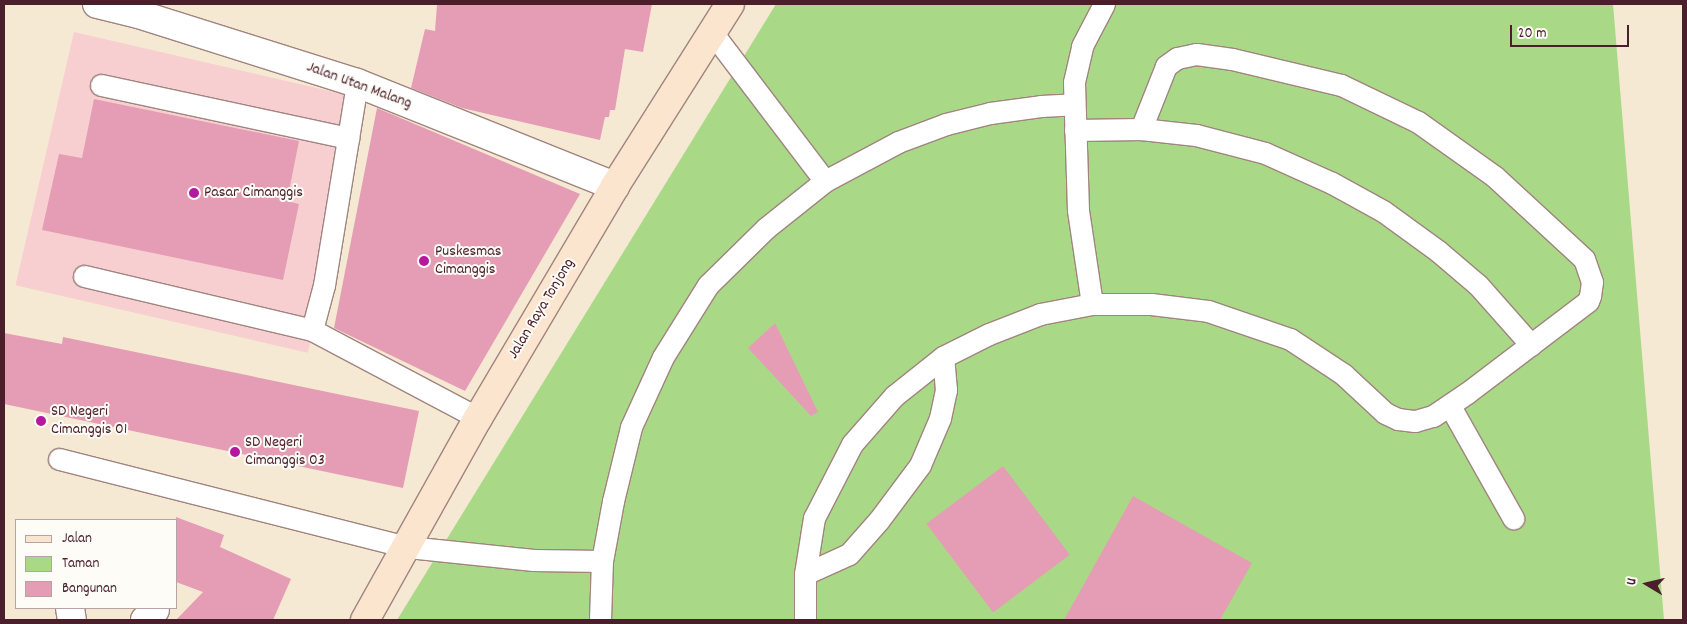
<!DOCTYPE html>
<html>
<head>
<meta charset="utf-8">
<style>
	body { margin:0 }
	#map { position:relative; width:1687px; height:624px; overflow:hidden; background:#f6e9d3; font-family:Dekko,sans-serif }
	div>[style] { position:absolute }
	.built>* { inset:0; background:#f7cfd0; transform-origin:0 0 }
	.green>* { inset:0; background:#a9d986 }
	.building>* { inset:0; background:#e59db5; transform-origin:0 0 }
	.roads { filter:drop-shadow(1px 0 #a0847f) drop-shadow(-1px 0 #a0847f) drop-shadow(0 1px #a0847f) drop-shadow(0 -1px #a0847f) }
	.lane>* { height:21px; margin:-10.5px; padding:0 10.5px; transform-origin:10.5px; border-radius:10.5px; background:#fff }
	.street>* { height:28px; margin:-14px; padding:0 14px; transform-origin:14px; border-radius:14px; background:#fff }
	.secondary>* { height:28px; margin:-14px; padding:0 14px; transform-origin:14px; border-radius:14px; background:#fbe5cf }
	.dots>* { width:14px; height:14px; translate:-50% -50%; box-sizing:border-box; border:2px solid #fdfcf7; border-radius:50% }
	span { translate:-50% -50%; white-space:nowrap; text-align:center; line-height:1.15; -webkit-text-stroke:4px #fdfcf7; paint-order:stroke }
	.street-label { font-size:16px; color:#4a1f2b }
	.poi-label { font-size:16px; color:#4a1f2b }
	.left { translate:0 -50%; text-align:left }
	.frame { position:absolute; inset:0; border:5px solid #4a1f2b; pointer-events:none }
	.legend { position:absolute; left:15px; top:519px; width:162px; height:90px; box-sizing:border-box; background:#fdfcf7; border:1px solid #b5a4a5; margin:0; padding:6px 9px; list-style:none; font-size:15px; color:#4a1f2b }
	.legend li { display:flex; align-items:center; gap:10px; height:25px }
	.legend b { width:25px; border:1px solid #b5a4a5 }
	.north { position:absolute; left:1622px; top:559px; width:50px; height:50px; -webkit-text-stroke:4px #fdfcf7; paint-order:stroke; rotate:279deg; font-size:14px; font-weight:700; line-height:20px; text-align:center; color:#4a1f2b }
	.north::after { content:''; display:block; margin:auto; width:18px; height:22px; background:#4a1f2b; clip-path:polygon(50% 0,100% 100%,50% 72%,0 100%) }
	.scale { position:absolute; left:1510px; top:25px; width:119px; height:22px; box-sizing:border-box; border:2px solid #4a1f2b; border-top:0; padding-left:6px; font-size:15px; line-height:18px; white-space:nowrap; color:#4a1f2b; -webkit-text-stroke:4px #fdfcf7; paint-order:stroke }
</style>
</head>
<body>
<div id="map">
	<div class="built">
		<i style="left:74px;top:32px;width:300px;height:260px;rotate:13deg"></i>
	</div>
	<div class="green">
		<i style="clip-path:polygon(776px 4px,1613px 4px,1664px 620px,397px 620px)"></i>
	</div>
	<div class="building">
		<i style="clip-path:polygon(437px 4px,652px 4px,643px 52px,625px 49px,615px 110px,610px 110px,609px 117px,605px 117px,600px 140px,462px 108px,411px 88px,425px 29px,435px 31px)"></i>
		<i style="clip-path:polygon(94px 99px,299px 141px,287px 201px,299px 204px,283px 280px,42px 230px,59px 154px,82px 158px)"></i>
		<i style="clip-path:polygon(377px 108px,580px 194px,465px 391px,334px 328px)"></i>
		<i style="clip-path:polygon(775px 323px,818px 412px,811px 416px,748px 348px)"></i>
		<i style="clip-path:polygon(4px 333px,62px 344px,63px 337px,419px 411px,403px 488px,4px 404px)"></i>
		<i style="left:1003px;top:466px;width:111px;height:96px;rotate:53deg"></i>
		<i style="clip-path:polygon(1133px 496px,1252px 563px,1220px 620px,1064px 620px)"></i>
		<i style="clip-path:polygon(176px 517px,224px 535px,220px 547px,291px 579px,273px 620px,176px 620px,203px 592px,176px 582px)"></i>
	</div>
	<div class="roads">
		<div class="lane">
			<i style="left:711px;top:31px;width:188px;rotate:52.8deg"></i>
			<i style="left:101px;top:85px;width:253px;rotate:12.1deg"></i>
			<i style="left:1075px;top:130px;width:66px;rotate:-0.9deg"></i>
			<i style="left:1141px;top:129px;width:55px;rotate:6.2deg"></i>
			<i style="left:1196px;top:135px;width:71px;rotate:14.6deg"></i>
			<i style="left:1265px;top:153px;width:73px;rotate:24.1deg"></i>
			<i style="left:1332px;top:183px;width:58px;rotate:28.8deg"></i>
			<i style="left:1383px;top:211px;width:68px;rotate:36deg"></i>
			<i style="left:1438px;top:251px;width:52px;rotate:40.4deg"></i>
			<i style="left:1478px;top:285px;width:80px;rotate:48.5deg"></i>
			<i style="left:84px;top:276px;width:234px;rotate:13.3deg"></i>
			<i style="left:312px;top:330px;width:188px;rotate:27.9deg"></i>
			<i style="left:1092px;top:304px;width:95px;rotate:-98.5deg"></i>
			<i style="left:1078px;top:210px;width:128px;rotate:-91.8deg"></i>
			<i style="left:1074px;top:82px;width:37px;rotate:-77deg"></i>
			<i style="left:1082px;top:46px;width:47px;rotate:-62.4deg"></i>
			<i style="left:312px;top:330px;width:47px;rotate:-75.1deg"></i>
			<i style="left:324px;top:285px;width:205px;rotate:-80.7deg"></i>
			<i style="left:1450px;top:406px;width:129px;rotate:60.6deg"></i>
			<i style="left:59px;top:459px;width:360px;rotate:14.2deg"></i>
			<i style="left:408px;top:547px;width:126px;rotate:5.9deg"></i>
			<i style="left:533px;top:560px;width:69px;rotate:0.8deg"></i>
			<i style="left:805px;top:574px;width:48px;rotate:-24.4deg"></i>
			<i style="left:849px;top:554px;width:45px;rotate:-48.6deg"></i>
			<i style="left:879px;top:520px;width:69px;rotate:-53.3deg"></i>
			<i style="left:920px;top:465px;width:51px;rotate:-66.9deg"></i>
			<i style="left:940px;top:418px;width:29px;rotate:-78deg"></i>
			<i style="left:946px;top:390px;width:33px;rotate:-95deg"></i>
			<i style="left:600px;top:620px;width:59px;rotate:-88.1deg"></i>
			<i style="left:602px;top:561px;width:61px;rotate:-79.6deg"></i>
			<i style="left:613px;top:501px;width:76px;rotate:-76.3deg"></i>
			<i style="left:631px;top:427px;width:77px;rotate:-65.4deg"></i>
			<i style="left:663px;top:357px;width:85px;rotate:-58deg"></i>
			<i style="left:708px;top:285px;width:81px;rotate:-44.5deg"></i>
			<i style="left:766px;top:228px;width:75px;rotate:-38.5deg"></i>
			<i style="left:825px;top:181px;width:83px;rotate:-28.1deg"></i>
			<i style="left:898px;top:142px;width:51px;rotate:-20.6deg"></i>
			<i style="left:946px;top:124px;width:45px;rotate:-14deg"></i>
			<i style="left:990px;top:113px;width:51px;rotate:-7.8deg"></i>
			<i style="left:1041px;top:106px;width:33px;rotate:-3deg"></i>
			<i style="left:805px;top:620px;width:46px;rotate:-90deg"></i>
			<i style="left:805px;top:574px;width:57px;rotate:-80.9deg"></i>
			<i style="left:814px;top:518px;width:83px;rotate:-62.8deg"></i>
			<i style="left:852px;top:444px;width:64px;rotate:-48.8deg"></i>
			<i style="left:894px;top:396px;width:63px;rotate:-38.5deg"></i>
			<i style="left:943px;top:357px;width:51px;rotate:-26.6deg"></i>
			<i style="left:989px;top:334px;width:55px;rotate:-21.4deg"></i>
			<i style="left:1040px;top:314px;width:53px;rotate:-10.9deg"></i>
			<i style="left:1092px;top:304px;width:59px"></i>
			<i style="left:1151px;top:304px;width:57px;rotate:7deg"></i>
			<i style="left:1208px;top:311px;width:87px;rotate:18.9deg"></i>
			<i style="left:1290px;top:339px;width:64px;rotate:33.4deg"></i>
			<i style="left:1343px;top:374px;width:57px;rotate:42.9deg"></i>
			<i style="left:1385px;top:413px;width:14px;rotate:25deg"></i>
			<i style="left:1398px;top:419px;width:17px;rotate:7deg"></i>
			<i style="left:1415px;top:421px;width:19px;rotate:-16deg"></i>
			<i style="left:1433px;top:416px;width:41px;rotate:-34.1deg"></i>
			<i style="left:1467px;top:393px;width:152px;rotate:-37.2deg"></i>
			<i style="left:1588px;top:301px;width:5px;rotate:-68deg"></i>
			<i style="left:1590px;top:296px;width:14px;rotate:-82deg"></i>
			<i style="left:1592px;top:282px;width:24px;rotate:-109deg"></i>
			<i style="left:1584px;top:259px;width:122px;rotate:-137.3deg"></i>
			<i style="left:1494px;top:176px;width:93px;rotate:-144.6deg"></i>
			<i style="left:1418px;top:122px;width:85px;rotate:-154.3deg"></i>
			<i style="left:1341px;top:85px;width:112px;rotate:-166.6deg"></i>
			<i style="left:1232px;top:59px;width:36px;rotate:-172deg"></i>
			<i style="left:1196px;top:54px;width:19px;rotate:168deg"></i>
			<i style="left:1177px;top:58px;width:14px;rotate:144deg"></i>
			<i style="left:1166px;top:66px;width:68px;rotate:111.6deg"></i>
		</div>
		<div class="street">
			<i style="left:97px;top:4px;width:42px;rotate:13.7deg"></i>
			<i style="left:138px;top:14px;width:230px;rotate:17.5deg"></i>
			<i style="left:357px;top:83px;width:278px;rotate:21.8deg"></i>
			<i style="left:70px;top:608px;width:12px;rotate:81deg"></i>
			<i style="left:145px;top:620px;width:14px;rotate:-45deg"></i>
		</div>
		<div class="secondary">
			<i style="left:365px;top:620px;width:231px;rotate:-60.8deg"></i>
			<i style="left:478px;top:418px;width:269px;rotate:-59.4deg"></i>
			<i style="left:615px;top:186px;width:215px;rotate:-57.7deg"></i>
		</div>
	</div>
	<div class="dots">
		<i style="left:194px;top:193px;background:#b5179e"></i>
		<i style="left:424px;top:261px;background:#b5179e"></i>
		<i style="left:41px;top:421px;background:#b5179e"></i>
		<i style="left:235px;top:452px;background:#b5179e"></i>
	</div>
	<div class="street-label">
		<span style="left:359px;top:86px;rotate:20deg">Jalan Utan Malang</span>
		<span style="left:542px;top:309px;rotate:-59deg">Jalan Raya Tonjong</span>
	</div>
	<div class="poi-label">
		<span class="left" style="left:204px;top:193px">Pasar Cimanggis</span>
		<span class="left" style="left:435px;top:261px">Puskesmas<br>Cimanggis</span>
		<span class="left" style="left:51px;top:421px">SD Negeri<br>Cimanggis 01</span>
		<span class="left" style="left:245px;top:452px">SD Negeri<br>Cimanggis 03</span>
	</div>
	<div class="frame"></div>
	<ul class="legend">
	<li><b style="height:6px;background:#fbe5cf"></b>Jalan</li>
	<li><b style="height:14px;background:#a9d986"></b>Taman</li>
	<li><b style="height:14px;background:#e59db5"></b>Bangunan</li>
	</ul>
	<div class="north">U</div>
	<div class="scale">20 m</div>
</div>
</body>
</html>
